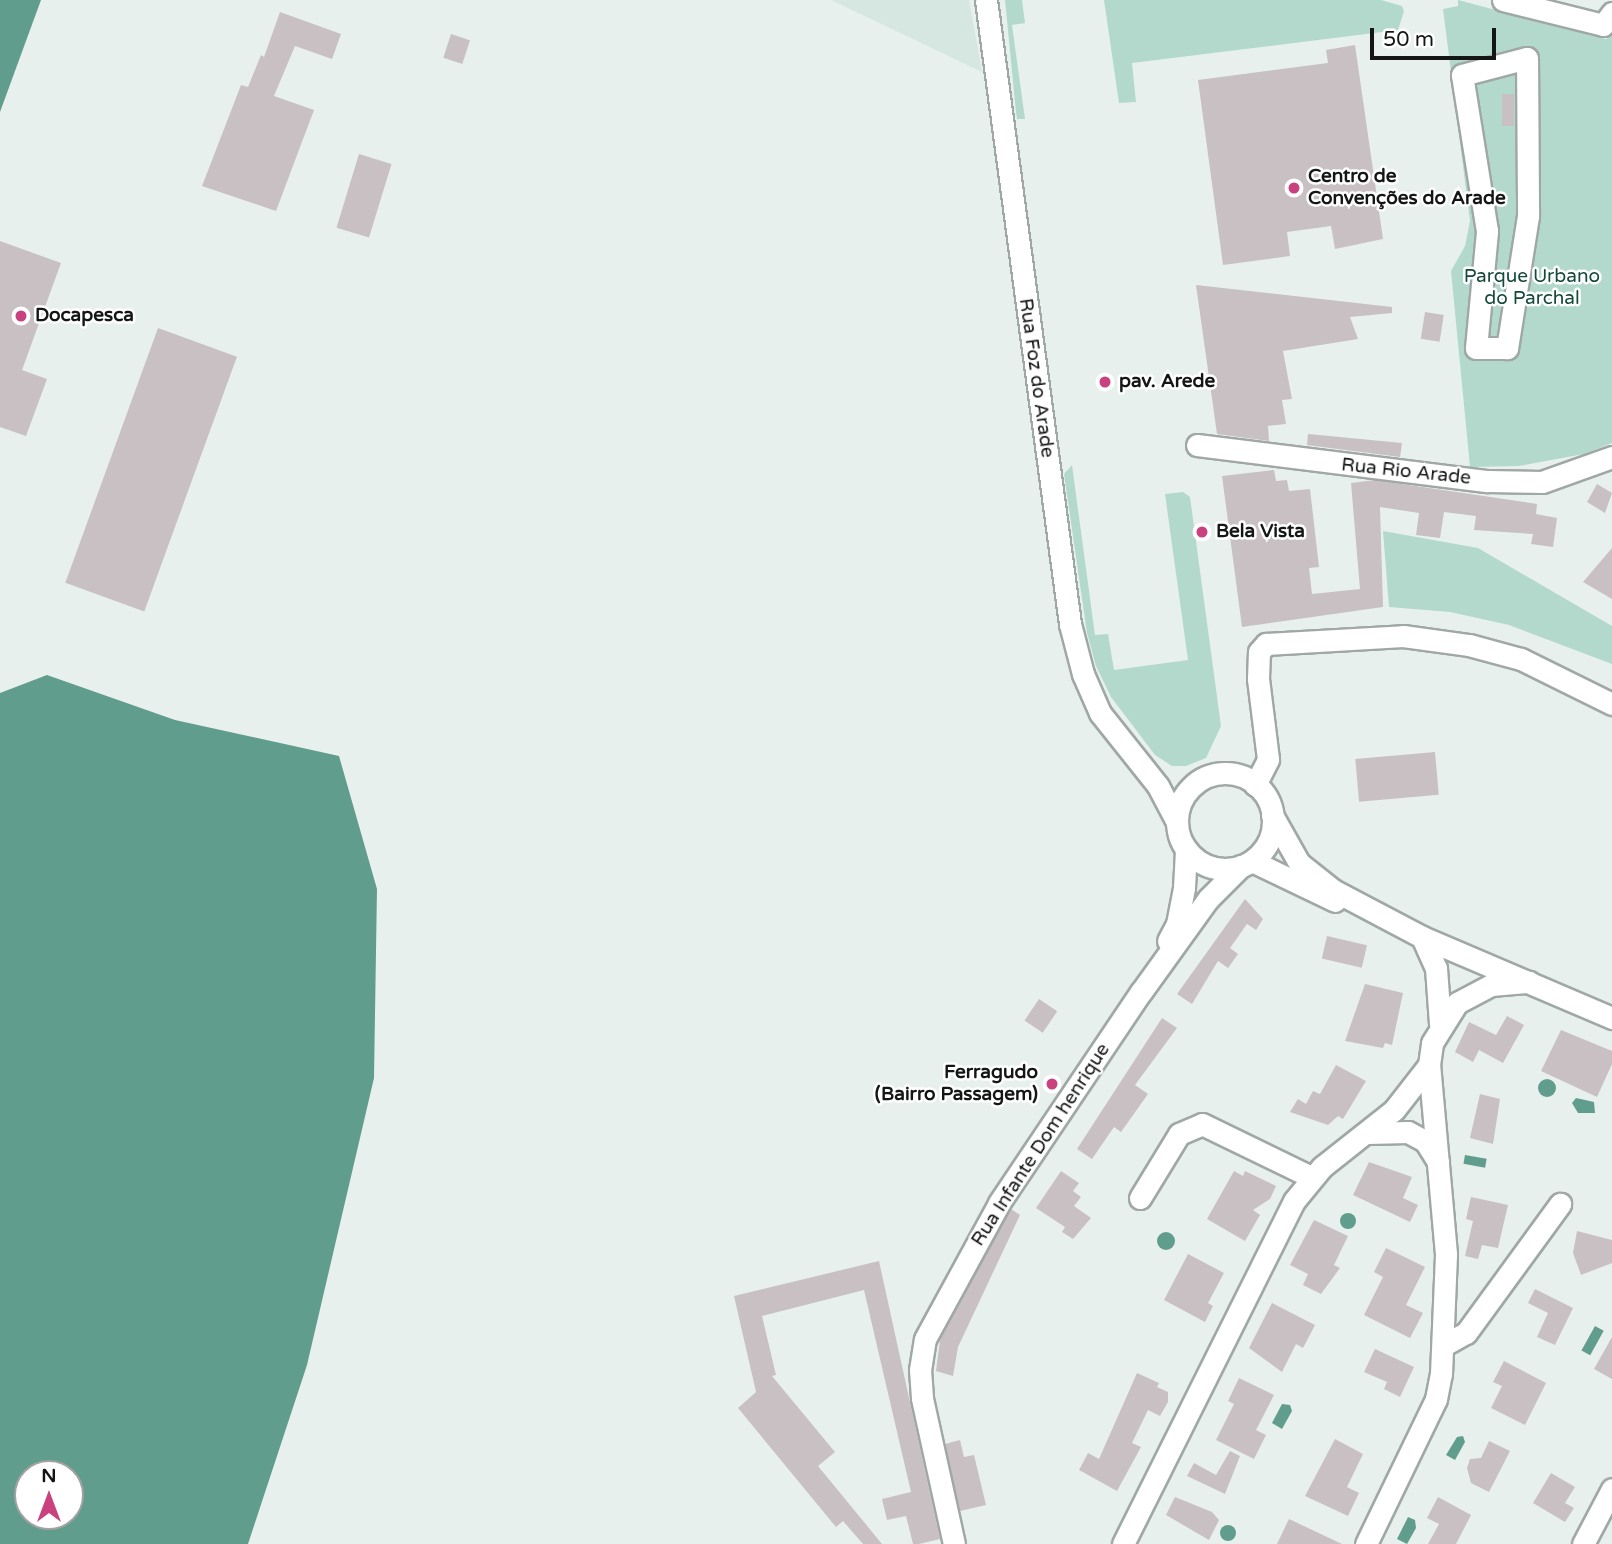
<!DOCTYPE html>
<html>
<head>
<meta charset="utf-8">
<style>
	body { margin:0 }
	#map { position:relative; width:1612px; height:1544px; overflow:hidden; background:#e8f0ed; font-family:"Varela Round",sans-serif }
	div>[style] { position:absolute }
	.built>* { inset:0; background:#d6e7e1 }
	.green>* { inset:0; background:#b3d9cd }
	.water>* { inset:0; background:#619d8c; transform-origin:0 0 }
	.round { border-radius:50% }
	.building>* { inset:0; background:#c8c0c2; transform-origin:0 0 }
	.roads { filter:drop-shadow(2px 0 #a0a8a5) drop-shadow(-2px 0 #a0a8a5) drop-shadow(0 2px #a0a8a5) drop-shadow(0 -2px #a0a8a5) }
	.minor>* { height:21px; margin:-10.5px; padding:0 10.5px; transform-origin:10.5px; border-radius:10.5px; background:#fff }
	.minor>.ring { margin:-10.5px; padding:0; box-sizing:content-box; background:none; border:21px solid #fff; border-radius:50% }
	.dots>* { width:19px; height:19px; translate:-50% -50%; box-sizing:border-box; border:4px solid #fff; border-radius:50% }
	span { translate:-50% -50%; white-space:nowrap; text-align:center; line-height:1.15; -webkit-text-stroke:5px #fff; paint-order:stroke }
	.poi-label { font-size:19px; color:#141615; font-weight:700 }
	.left { translate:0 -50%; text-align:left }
	.right { translate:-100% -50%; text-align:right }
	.park-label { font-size:19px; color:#15493c }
	.street-label { font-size:19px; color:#141615 }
	.north { position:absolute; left:14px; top:1460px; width:70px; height:70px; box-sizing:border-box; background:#fff; border:2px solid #a1a2a1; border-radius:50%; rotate:0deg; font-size:19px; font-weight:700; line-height:28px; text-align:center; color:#141615 }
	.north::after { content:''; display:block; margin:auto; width:24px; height:32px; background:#c9417e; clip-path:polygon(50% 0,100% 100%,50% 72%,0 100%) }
	.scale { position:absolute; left:1370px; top:28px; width:126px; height:32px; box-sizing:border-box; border:4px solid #141615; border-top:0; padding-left:9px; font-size:21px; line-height:24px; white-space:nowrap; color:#141615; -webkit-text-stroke:5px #fff; paint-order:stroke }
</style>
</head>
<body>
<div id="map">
	<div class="built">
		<i style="clip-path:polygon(831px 0,969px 0,982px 72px)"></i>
	</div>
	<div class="green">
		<i style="clip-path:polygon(1005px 0,1022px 0,1025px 23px,1012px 25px,1025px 119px,1017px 119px,1016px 112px)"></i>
		<i style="clip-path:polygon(1104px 0,1381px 0,1402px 6px,1404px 11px,1398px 30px,1132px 63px,1136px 102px,1119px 103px)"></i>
		<i style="clip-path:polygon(1458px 0,1606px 39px,1612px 36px,1612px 443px,1584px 454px,1519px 466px,1470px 467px,1451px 271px,1465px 246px,1470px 221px,1443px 9px,1458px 6px)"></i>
		<i style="clip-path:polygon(1072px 465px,1095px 635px,1108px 634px,1114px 670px,1188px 660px,1165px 494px,1183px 492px,1190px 497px,1221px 726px,1206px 758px,1186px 766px,1172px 766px,1155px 755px,1111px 697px,1096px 666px,1087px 633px,1064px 474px)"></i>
		<i style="clip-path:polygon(1383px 531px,1478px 548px,1612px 626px,1612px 664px,1509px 625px,1450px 612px,1389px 607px)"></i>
	</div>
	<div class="water">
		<i style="clip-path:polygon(0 0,41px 0,0 112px)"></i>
		<i style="clip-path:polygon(evenodd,47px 675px,175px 720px,339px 756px,377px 889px,374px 1078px,307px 1365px,248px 1544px,0 1544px,0 693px,47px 675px,28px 1474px,70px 1474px,70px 1516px,28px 1516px,28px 1474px)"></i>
		<i class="round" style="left:1538px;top:1079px;width:18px;height:18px"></i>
		<i style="clip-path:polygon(1576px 1098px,1594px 1102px,1595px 1113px,1578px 1113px,1572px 1103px)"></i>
		<i style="left:1465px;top:1155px;width:22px;height:9px;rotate:10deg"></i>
		<i class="round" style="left:1340px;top:1213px;width:16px;height:16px"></i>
		<i class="round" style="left:1157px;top:1232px;width:18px;height:18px"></i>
		<i style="left:1595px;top:1326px;width:10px;height:28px;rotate:29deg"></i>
		<i style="clip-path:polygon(1282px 1404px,1290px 1405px,1292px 1411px,1282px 1429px,1272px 1423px)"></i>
		<i style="clip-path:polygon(1457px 1437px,1463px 1436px,1465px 1442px,1455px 1460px,1446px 1455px)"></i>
		<i style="clip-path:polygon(1408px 1517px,1415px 1520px,1416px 1528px,1407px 1544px,1397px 1539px)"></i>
		<i class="round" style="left:1220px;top:1525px;width:16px;height:16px"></i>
	</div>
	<div class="building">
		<i style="clip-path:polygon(280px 12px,341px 34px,332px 59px,295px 46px,274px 96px,314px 110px,276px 211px,202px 186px,241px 85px,248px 87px,261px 55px,264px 57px)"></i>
		<i style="left:451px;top:34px;width:20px;height:25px;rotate:18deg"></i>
		<i style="clip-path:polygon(1355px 45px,1383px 239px,1335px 249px,1331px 226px,1287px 232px,1290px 256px,1223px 265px,1198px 80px,1328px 63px,1326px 50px)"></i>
		<i style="left:1502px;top:94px;width:12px;height:32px"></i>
		<i style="left:359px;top:154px;width:34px;height:77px;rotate:17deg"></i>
		<i style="clip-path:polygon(0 241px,61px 263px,22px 370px,47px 379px,26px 436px,0 427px)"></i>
		<i style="clip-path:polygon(1196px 285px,1392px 307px,1392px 313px,1350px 317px,1358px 339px,1283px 351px,1292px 399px,1282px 400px,1286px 424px,1268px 426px,1269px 441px,1217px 434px)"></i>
		<i style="left:1425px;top:312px;width:19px;height:27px;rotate:9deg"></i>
		<i style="left:158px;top:328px;width:84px;height:271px;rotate:20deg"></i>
		<i style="clip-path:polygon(1308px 434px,1402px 443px,1400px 457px,1307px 445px)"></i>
		<i style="clip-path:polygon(1274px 470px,1276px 481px,1287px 480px,1289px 491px,1310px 489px,1319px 567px,1309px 568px,1312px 594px,1360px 589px,1351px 483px,1375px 480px,1537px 504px,1536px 514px,1557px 518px,1553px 547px,1531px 544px,1533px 534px,1474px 530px,1476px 516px,1444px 512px,1440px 538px,1416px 535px,1419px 513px,1380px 507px,1383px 607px,1242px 627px,1222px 476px)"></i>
		<i style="clip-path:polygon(1597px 484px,1612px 493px,1605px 513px,1587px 502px)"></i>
		<i style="clip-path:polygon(1612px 548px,1612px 599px,1583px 582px)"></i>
		<i style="left:1435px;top:752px;width:43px;height:80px;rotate:85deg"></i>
		<i style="clip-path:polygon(1245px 899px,1263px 919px,1256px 930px,1247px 924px,1230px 948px,1238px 954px,1228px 968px,1218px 961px,1192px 1004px,1177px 994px)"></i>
		<i style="left:1327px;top:936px;width:41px;height:23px;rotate:13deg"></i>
		<i style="clip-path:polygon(1365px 984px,1403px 993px,1392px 1045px,1385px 1043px,1383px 1048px,1345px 1041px)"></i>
		<i style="left:1039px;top:999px;width:22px;height:26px;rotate:34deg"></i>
		<i style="clip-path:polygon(1507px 1016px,1524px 1025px,1503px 1063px,1479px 1050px,1473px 1062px,1455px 1052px,1469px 1022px,1496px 1035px)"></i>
		<i style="clip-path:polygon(1162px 1018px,1177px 1028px,1135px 1085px,1148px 1094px,1121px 1132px,1114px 1127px,1092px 1159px,1077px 1149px)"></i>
		<i style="clip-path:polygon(1561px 1030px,1612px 1051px,1612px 1064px,1597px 1097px,1541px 1071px)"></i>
		<i style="clip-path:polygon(1336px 1065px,1366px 1081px,1343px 1119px,1338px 1116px,1328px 1125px,1290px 1112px,1298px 1099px,1306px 1104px,1313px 1091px,1320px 1094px)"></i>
		<i style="clip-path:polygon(1480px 1094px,1500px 1099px,1493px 1144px,1470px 1138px)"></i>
		<i style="clip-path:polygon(1369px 1162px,1412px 1177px,1403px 1198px,1418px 1205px,1410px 1222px,1353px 1195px)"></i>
		<i style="clip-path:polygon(1061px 1171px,1079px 1183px,1073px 1191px,1081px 1197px,1074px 1206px,1091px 1218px,1073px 1239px,1062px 1232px,1065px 1227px,1036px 1208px)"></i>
		<i style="clip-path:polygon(1234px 1171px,1243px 1176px,1245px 1171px,1276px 1186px,1270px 1199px,1253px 1210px,1260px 1215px,1245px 1241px,1207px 1219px)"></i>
		<i style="clip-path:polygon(1471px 1197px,1508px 1205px,1498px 1248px,1482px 1245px,1478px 1259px,1465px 1256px,1473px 1221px,1466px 1219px)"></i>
		<i style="clip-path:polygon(1011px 1209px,1020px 1215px,958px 1347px,953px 1376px,936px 1371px,940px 1340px)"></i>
		<i style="clip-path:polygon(1314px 1220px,1348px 1236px,1334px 1265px,1340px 1268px,1321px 1294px,1303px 1285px,1308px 1274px,1290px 1265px)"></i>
		<i style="clip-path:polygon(1577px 1231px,1612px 1240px,1612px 1263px,1581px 1275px,1573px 1253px)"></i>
		<i style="clip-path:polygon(1386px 1248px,1425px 1267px,1406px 1305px,1423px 1313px,1410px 1338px,1364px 1315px,1383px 1277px,1374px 1272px)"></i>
		<i style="clip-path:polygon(1188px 1254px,1224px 1273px,1208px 1303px,1213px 1306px,1205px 1322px,1164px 1300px)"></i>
		<i style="clip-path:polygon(879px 1261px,940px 1539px,919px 1544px,913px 1544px,906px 1516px,887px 1520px,882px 1499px,911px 1492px,864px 1290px,762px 1316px,776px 1375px,772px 1376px,835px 1452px,818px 1466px,882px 1544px,863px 1544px,843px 1521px,836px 1527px,738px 1408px,756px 1392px,734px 1296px)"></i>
		<i style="clip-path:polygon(1535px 1289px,1573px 1308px,1555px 1345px,1537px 1337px,1548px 1313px,1528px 1303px)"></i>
		<i style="clip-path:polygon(1272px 1303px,1315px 1325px,1303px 1348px,1296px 1344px,1282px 1372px,1249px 1348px)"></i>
		<i style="clip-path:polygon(1612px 1337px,1612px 1379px,1594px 1369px)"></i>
		<i style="clip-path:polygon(1375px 1349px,1414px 1367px,1400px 1397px,1384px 1389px,1387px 1382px,1364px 1372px)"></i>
		<i style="clip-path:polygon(1504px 1361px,1546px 1383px,1525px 1425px,1491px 1408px,1502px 1386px,1493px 1382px)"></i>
		<i style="clip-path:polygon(1137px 1373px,1159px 1383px,1157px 1387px,1168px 1392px,1168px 1402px,1160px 1416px,1148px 1410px,1132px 1443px,1141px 1447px,1117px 1491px,1079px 1470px,1088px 1453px,1099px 1459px)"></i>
		<i style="clip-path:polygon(1239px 1378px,1274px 1395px,1256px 1430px,1266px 1435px,1254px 1459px,1216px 1440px,1234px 1404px,1228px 1401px)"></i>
		<i style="clip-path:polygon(1335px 1439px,1363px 1454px,1347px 1487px,1359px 1493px,1348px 1516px,1305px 1496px)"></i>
		<i style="clip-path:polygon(960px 1440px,964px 1457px,974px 1455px,986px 1505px,960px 1511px,945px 1444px)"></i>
		<i style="clip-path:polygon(1489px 1441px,1510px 1451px,1489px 1492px,1471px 1483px,1467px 1468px,1470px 1459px,1481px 1458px)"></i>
		<i style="clip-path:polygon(1230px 1451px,1240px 1456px,1225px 1494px,1187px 1476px,1194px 1463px,1216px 1475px)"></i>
		<i style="clip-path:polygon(1551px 1473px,1575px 1487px,1565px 1503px,1574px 1508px,1565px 1522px,1533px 1503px)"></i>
		<i style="clip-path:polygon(1175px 1497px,1212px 1512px,1219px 1520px,1209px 1540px,1166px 1515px)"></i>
		<i style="clip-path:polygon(1438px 1497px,1471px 1515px,1456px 1544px,1428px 1544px,1439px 1524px,1427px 1518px)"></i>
		<i style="clip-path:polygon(1289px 1519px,1342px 1544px,1277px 1544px)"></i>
	</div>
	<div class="roads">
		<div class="minor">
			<i style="left:986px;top:0;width:630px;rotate:82.33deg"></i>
			<i style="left:1070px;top:624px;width:52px;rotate:75.4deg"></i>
			<i style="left:1083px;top:674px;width:43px;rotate:66.4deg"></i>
			<i style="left:1100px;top:713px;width:93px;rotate:51.5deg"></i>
			<i style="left:1158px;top:786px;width:41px;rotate:62.2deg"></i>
			<i style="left:1503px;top:0;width:103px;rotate:14deg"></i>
			<i style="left:1603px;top:25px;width:15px;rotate:-53deg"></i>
			<i style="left:1527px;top:58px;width:158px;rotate:89.6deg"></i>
			<i style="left:1528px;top:216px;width:134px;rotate:99deg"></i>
			<i style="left:1507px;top:348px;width:31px;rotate:180deg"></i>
			<i style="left:1476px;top:348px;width:118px;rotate:-84.6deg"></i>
			<i style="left:1487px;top:231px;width:158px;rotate:-99.1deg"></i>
			<i style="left:1462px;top:75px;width:67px;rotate:-14.7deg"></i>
			<i style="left:1197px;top:445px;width:293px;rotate:7.1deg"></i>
			<i style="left:1488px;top:481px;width:54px;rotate:1.1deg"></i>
			<i style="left:1542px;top:482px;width:74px;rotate:-19.7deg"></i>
			<i class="ring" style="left:1177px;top:773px;width:75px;height:75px"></i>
			<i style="left:1255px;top:785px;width:29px;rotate:-63deg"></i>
			<i style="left:1268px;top:759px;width:81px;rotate:-97.1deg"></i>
			<i style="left:1258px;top:679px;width:27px;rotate:-88deg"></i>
			<i style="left:1259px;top:652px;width:11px;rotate:-49deg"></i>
			<i style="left:1266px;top:644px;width:137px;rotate:-3.3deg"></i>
			<i style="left:1403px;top:636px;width:67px;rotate:7.8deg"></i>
			<i style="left:1469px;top:645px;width:54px;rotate:15.1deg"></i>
			<i style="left:1521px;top:659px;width:102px;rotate:26.3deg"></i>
			<i style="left:1272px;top:815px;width:55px;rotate:60.6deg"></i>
			<i style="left:1299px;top:863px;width:43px;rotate:38.5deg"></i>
			<i style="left:1333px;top:890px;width:101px;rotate:27.8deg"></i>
			<i style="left:1422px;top:937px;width:207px;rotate:23.1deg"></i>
			<i style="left:1252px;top:861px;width:92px;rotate:25.7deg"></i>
			<i style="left:1422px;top:937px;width:34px;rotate:66deg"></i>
			<i style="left:1436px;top:968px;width:56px;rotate:85.9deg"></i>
			<i style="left:1168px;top:941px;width:19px;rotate:-62deg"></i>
			<i style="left:1177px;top:924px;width:37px;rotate:-79deg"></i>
			<i style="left:1184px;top:888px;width:39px;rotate:-87deg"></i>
			<i style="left:1368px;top:1133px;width:40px;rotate:-1.4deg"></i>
			<i style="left:1408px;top:1132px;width:19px;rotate:28deg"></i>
			<i style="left:1425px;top:1141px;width:25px;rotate:58deg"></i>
			<i style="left:1140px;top:1198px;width:75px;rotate:-58.6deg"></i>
			<i style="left:1179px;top:1134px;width:25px;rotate:-23deg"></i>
			<i style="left:1202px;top:1124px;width:121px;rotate:25.9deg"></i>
			<i style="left:1444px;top:1345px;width:25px;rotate:-29deg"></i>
			<i style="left:1466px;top:1333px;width:160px;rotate:-53.9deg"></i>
			<i style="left:954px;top:1544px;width:149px;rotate:-102.4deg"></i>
			<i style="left:922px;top:1398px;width:28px;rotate:-94deg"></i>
			<i style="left:920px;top:1370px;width:31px;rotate:-81deg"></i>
			<i style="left:925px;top:1339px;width:155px;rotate:-61.4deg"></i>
			<i style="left:999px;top:1203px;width:254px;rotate:-56.1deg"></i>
			<i style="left:1141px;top:992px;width:115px;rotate:-54.2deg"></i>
			<i style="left:1208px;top:899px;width:47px;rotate:-45deg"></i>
			<i style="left:1123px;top:1544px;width:383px;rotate:-63.5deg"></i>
			<i style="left:1294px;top:1201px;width:44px;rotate:-50.5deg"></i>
			<i style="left:1322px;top:1167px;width:92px;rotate:-38.4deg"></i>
			<i style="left:1394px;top:1110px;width:57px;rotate:-52.1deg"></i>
			<i style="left:1366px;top:1544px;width:161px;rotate:-64.2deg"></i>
			<i style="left:1436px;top:1399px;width:25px;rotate:-79deg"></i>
			<i style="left:1441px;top:1374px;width:120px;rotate:-87.6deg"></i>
			<i style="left:1446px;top:1254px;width:190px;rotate:-95.1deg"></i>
			<i style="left:1429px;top:1065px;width:22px;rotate:-82deg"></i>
			<i style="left:1432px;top:1043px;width:47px;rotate:-58deg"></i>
			<i style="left:1457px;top:1003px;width:38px;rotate:-28deg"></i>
			<i style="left:1491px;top:985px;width:38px;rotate:-5deg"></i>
			<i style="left:1583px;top:1544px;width:62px;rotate:-62.2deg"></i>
		</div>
	</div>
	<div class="dots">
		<i style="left:1294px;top:188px;background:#c9417e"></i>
		<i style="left:21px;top:316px;background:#c9417e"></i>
		<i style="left:1105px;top:382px;background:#c9417e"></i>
		<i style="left:1202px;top:532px;background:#c9417e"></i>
		<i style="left:1052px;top:1084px;background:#c9417e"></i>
	</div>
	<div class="poi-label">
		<span class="left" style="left:1308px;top:188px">Centro de<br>Convenções do Arade</span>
		<span class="left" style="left:35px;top:316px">Docapesca</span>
		<span class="left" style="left:1119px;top:382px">pav. Arede</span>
		<span class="left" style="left:1216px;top:532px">Bela Vista</span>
		<span class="right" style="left:1038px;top:1084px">Ferragudo<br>(Bairro Passagem)</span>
	</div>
	<div class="park-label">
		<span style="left:1532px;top:288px">Parque Urbano<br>do Parchal</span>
	</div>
	<div class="street-label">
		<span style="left:1036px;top:378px;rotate:82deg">Rua Foz do Arade</span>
		<span style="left:1406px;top:472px;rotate:6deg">Rua Rio Arade</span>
		<span style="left:1041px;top:1145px;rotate:-57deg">Rua Infante Dom henrique</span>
	</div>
	<div class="north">N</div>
	<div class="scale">50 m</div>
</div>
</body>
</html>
